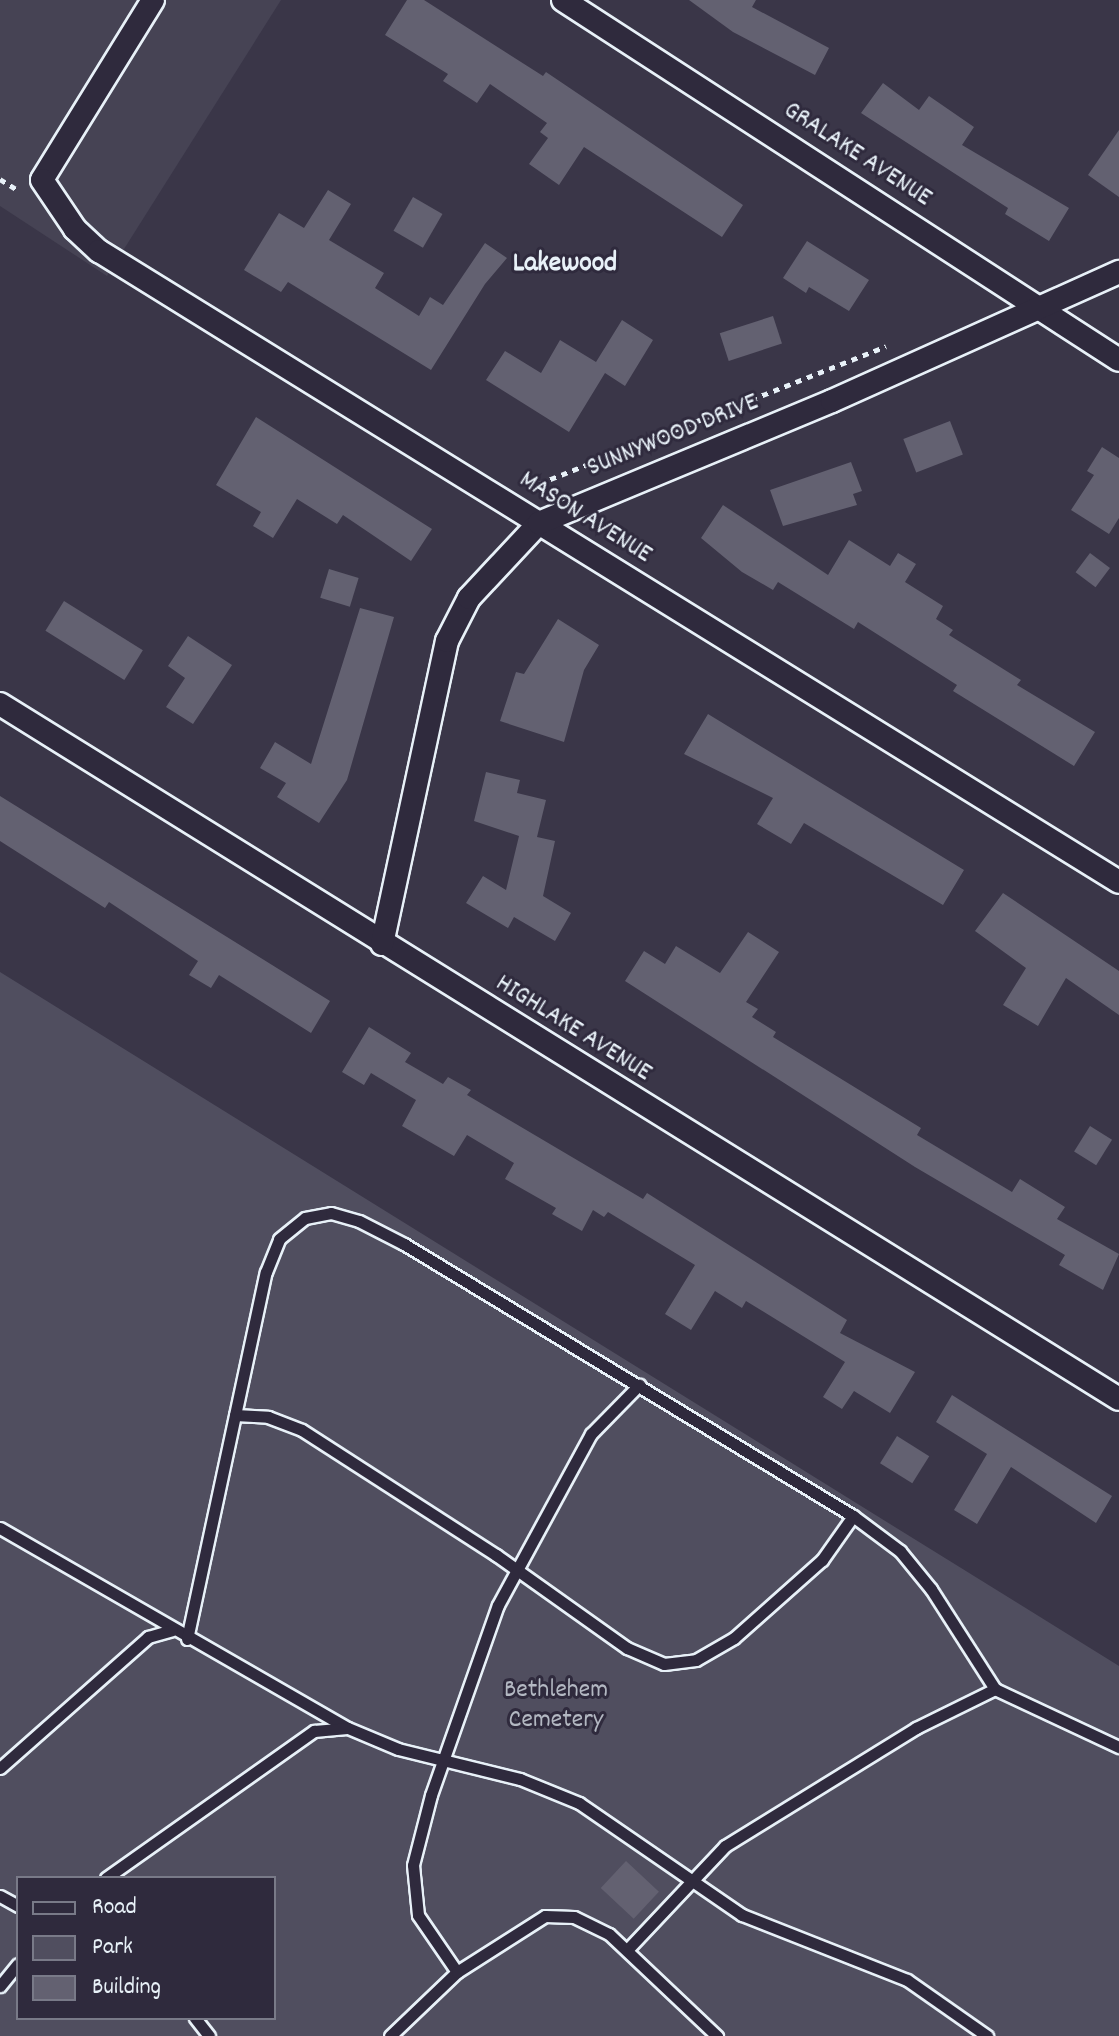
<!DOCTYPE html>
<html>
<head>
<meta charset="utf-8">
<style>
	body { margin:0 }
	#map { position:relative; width:1119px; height:2036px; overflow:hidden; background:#3a3648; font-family:Dekko,sans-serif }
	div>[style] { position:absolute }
	.built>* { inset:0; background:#464354 }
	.green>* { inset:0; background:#504e5f }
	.building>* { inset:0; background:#636171; transform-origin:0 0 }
	.path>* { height:5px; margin-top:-2.5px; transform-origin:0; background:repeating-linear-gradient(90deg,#e8f1f8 0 6px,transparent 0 12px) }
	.roads { filter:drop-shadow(2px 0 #e8f1f8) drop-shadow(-2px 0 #e8f1f8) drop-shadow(0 2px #e8f1f8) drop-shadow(0 -2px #e8f1f8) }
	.service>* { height:11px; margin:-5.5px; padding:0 5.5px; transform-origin:5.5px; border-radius:5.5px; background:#2f2a3d }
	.minor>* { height:22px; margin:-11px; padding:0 11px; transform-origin:11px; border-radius:11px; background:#2f2a3d }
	span { translate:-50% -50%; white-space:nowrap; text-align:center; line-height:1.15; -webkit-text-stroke:6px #2f2a3d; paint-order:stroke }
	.street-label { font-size:26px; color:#e8f1f8 }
	.park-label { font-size:26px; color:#b3b8c2 }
	.neighbourhood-label { font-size:28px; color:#e8f1f8; font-weight:700 }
	.legend { position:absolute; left:16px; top:1876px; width:260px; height:144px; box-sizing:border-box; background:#2f2a3d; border:2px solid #797a88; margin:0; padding:10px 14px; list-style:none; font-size:24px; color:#e8f1f8 }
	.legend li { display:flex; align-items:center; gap:16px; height:40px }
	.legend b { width:40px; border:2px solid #797a88 }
</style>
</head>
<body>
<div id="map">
	<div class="built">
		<i style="clip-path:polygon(0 0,281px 0,107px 276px,0 206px)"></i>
	</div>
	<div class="green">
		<i style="clip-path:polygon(evenodd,0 972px,1119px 1666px,1119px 2036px,0 2036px,0 972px,18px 1878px,274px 1878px,274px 2018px,18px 2018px,18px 1878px)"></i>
	</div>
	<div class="building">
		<i style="clip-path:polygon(407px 0,424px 0,543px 76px,546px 72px,743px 205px,722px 237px,584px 147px,559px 185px,529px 164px,548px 138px,540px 132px,547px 123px,490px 84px,477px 103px,443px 81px,448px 74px,385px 35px)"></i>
		<i style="clip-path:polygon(689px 0,756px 0,752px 7px,829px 48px,815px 75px,733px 32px)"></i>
		<i style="clip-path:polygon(883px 83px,919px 110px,929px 96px,974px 127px,962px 145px,1069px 208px,1049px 241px,1005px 214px,1008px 208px,861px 113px)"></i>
		<i style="clip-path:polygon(1119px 130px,1119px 197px,1088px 175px)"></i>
		<i style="clip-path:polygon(328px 190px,351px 204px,329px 240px,384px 273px,375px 288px,419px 316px,430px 297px,443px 305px,485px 243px,507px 258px,485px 284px,431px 370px,288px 282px,281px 292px,244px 270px,279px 213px,304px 228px)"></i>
		<i style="left:413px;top:197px;width:34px;height:39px;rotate:30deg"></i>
		<i style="clip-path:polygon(807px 241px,869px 280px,849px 311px,809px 287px,806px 293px,783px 278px)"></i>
		<i style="left:773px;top:316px;width:29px;height:56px;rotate:72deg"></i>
		<i style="clip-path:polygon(622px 320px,653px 340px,625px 386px,605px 373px,569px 432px,486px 380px,505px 351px,541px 373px,560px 340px,596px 362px)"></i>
		<i style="clip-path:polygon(256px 417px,432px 529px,411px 561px,343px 515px,337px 524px,297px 499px,273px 538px,253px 526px,261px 512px,216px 485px)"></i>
		<i style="left:950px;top:421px;width:36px;height:50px;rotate:69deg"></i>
		<i style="clip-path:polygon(1102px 447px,1119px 458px,1119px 518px,1109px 534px,1071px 510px,1094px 475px,1087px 471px)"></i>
		<i style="clip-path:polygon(851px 462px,862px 491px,853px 494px,857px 505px,783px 526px,770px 490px)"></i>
		<i style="clip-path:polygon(723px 505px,828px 575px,849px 540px,890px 566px,898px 553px,916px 564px,905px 582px,943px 606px,936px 619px,953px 630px,949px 635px,1021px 680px,1017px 685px,1095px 732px,1074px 766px,953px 691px,957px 685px,858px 622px,854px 629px,778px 582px,773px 590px,742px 572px,701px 538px)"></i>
		<i style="left:1090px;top:553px;width:25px;height:24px;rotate:37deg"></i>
		<i style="left:329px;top:569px;width:31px;height:30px;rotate:17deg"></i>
		<i style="left:64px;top:601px;width:93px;height:35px;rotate:32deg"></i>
		<i style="clip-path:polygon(360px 608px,394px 617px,347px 780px,319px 823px,277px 797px,286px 783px,260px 768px,275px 742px,311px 764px)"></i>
		<i style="clip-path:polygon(558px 619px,599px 645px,584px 670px,564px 742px,500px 721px,516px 672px,524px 674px)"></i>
		<i style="clip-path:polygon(188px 636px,232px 665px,193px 724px,166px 707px,185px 678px,168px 666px)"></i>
		<i style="clip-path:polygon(708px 714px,964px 870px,943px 905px,804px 823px,791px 844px,757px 824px,773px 798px,684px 754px)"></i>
		<i style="clip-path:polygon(486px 772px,520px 780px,517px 793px,546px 800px,537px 837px,555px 841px,543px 896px,571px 913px,555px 941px,514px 917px,508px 928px,466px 903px,483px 876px,506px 890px,519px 836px,474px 821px)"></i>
		<i style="clip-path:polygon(0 796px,330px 1001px,311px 1033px,219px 975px,211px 988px,189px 975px,198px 961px,109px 902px,105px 908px,0 841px)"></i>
		<i style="clip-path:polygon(1003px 893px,1119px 971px,1119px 1015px,1066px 978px,1038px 1026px,1003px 1005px,1026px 968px,975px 931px)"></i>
		<i style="clip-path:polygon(748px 932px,779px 952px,746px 1002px,758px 1009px,752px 1017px,776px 1032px,773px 1037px,921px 1128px,917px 1135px,1012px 1192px,1020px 1179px,1065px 1207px,1057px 1219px,1119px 1254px,1103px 1290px,1059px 1265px,1065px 1255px,915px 1167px,625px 981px,644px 951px,665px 964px,676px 946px,720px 973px)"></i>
		<i style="clip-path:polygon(369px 1027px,411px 1053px,405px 1062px,443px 1084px,448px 1077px,471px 1090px,467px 1095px,643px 1199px,647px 1193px,847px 1320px,840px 1333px,915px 1372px,890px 1413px,854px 1391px,842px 1409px,823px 1397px,845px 1362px,746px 1301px,742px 1308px,715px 1291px,691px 1330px,665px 1314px,695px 1265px,608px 1212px,604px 1217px,593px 1210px,582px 1231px,552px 1214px,556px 1208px,505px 1179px,514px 1163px,467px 1135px,454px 1156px,402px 1126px,416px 1100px,371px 1073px,364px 1085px,342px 1072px)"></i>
		<i style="left:1090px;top:1126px;width:26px;height:30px;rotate:32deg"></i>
		<i style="clip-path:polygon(952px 1395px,1112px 1496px,1096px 1523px,1011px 1467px,977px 1524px,954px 1510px,987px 1454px,936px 1422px)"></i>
		<i style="left:897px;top:1436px;width:38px;height:32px;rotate:32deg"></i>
		<i style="left:626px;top:1861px;width:45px;height:37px;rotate:43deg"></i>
	</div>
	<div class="path">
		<i style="left:0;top:179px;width:22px;rotate:32deg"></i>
		<i style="left:528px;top:488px;width:385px;rotate:-21.6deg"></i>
	</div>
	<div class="roads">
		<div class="service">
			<i style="left:235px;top:1415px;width:33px;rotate:3deg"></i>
			<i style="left:268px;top:1417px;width:36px;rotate:21deg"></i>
			<i style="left:302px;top:1430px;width:231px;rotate:32.8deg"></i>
			<i style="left:496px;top:1555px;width:161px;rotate:35.4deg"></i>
			<i style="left:627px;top:1648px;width:40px;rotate:23.4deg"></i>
			<i style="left:664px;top:1664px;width:32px;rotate:-7deg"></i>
			<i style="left:696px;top:1660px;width:44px;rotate:-30.1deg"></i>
			<i style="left:734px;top:1638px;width:118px;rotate:-41.6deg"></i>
			<i style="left:822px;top:1560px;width:54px;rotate:-54.8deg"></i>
			<i style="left:0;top:1528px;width:401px;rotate:29.9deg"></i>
			<i style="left:348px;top:1728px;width:54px;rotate:22.8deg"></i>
			<i style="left:398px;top:1749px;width:126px;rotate:13.8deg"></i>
			<i style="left:520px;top:1779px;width:64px;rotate:22.1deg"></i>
			<i style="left:579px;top:1803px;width:198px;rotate:34.5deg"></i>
			<i style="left:742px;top:1915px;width:177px;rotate:21.5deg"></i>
			<i style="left:907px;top:1980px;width:98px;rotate:35deg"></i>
			<i style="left:187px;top:1639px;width:375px;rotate:-77.9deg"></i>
			<i style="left:266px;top:1272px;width:35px;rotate:-68deg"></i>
			<i style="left:279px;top:1239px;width:33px;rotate:-39deg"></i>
			<i style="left:305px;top:1218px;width:26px;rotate:-11deg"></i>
			<i style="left:331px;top:1213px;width:29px;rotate:16deg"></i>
			<i style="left:359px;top:1221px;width:51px;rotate:27.1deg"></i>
			<i style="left:404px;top:1244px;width:525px;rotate:31.21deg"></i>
			<i style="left:853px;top:1516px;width:59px;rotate:36.7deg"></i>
			<i style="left:900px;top:1551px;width:49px;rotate:50.8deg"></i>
			<i style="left:931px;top:1589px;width:119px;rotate:57.4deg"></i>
			<i style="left:995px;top:1689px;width:137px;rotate:25.1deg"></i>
			<i style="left:0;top:1768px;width:198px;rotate:-41.5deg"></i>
			<i style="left:148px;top:1637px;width:25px;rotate:-16deg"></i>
			<i style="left:106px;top:1878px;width:255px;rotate:-35.3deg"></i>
			<i style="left:314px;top:1731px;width:33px;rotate:-5deg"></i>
			<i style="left:0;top:1896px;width:21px;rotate:29deg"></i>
			<i style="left:627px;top:1950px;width:143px;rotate:-46.7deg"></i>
			<i style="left:725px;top:1846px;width:225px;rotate:-31.7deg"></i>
			<i style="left:916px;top:1728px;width:88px;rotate:-26.3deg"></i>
			<i style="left:457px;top:1972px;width:69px;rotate:-124.4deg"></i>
			<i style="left:418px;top:1915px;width:50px;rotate:-95.7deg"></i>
			<i style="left:413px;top:1865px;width:72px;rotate:-75.6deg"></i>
			<i style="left:431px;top:1795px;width:201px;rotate:-70.6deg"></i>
			<i style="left:498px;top:1605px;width:195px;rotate:-61.5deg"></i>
			<i style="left:591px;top:1434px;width:69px;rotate:-45.6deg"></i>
			<i style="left:0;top:1986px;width:28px;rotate:-51deg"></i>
			<i style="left:195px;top:2018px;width:23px;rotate:52deg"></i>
			<i style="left:390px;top:2036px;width:93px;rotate:-43.7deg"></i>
			<i style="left:457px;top:1972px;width:104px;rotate:-32.5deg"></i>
			<i style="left:545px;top:1916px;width:29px;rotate:2deg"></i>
			<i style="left:574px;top:1917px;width:39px;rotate:26deg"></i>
			<i style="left:609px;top:1934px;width:149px;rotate:43.4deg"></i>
		</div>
		<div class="minor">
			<i style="left:153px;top:0;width:211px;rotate:121.7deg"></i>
			<i style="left:42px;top:180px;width:59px;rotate:56deg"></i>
			<i style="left:75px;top:229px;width:33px;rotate:43deg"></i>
			<i style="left:99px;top:251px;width:1199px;rotate:31.74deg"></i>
			<i style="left:563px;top:0;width:662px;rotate:32.92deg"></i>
			<i style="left:0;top:704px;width:1317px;rotate:31.84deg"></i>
			<i style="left:382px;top:944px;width:310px;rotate:-77.9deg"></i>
			<i style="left:447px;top:641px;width:48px;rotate:-62.9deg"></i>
			<i style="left:469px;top:598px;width:103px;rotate:-47deg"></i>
			<i style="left:539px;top:523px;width:317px;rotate:-22.6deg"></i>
			<i style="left:832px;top:401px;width:315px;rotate:-24.2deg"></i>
		</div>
	</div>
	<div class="street-label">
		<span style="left:857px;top:155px;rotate:33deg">GRALAKE AVENUE</span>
		<span style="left:673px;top:436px;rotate:-22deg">SUNNYWOOD DRIVE</span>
		<span style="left:585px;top:518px;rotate:32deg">MASON AVENUE</span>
		<span style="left:573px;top:1029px;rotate:32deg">HIGHLAKE AVENUE</span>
	</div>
	<div class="park-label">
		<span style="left:556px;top:1706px">Bethlehem<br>Cemetery</span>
	</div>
	<div class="neighbourhood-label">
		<span style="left:565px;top:265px">Lakewood</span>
	</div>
	<ul class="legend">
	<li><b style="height:10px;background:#2f2a3d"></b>Road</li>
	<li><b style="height:22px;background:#504e5f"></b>Park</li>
	<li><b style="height:22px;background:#636171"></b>Building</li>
	</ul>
</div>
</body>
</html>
